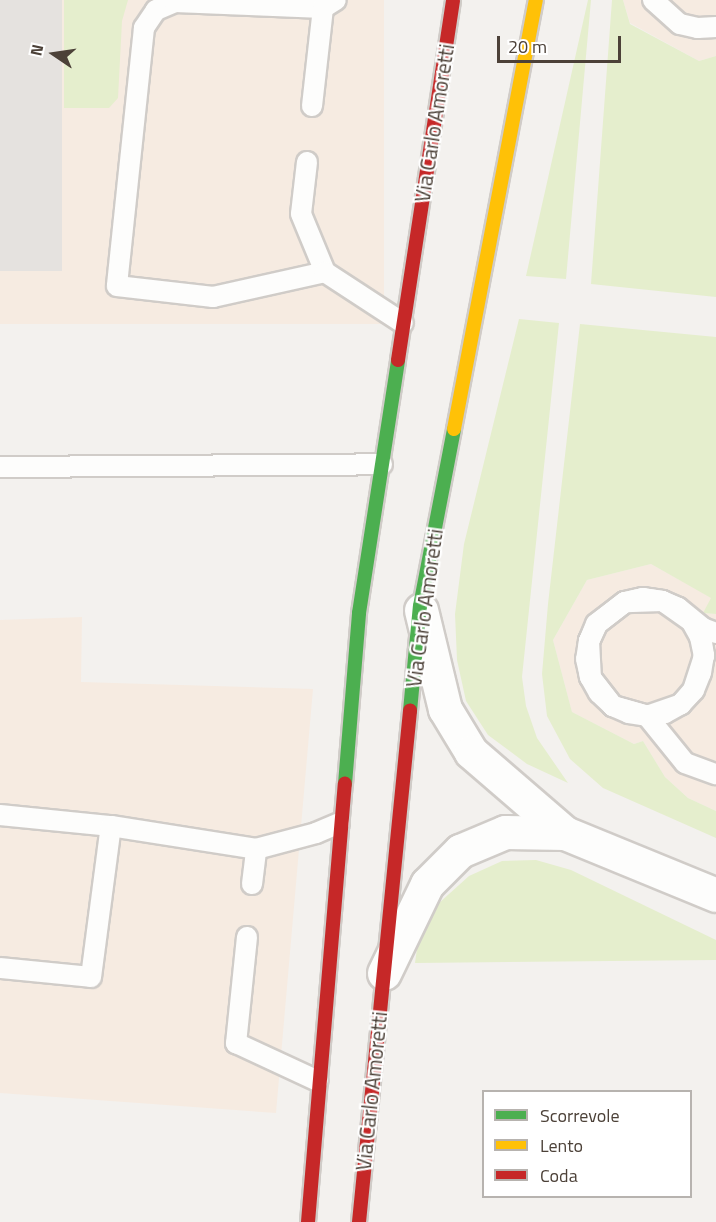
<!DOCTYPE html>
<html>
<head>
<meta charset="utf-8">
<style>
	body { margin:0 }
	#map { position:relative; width:716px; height:1222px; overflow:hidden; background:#f3f1ee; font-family:"Titillium Web",sans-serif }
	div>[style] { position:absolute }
	.commercial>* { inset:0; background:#f6ebe1; transform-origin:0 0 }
	.green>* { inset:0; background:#e5eecd }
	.parking>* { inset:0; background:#e5e2df; transform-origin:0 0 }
	.roads { filter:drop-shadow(2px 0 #d0ccc8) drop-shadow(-2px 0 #d0ccc8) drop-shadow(0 2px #d0ccc8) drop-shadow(0 -2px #d0ccc8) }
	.lane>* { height:20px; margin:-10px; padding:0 10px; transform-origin:10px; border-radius:10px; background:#fdfdfc }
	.street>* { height:33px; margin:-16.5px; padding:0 16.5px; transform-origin:16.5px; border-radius:16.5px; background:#fdfdfc }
	.fast>* { height:14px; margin:-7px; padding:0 7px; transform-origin:7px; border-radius:7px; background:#4caf50 }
	.slow>* { height:14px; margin:-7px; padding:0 7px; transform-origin:7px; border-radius:7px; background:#ffc107 }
	.jam>* { height:14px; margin:-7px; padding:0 7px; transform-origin:7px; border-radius:7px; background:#c62828 }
	span { translate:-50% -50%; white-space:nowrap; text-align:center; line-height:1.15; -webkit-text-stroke:4.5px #fff; paint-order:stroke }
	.street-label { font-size:21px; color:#4c4138 }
	.legend { position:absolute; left:482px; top:1090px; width:210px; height:108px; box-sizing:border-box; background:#fff; border:2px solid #b7b3af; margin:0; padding:8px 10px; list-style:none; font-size:18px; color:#4c4138 }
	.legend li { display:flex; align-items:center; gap:12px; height:30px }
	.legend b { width:30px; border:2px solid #b7b3af }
	.north { position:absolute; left:24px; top:24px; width:60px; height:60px; -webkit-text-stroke:4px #fff; paint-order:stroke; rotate:283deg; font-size:16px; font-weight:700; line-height:24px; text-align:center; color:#4c4138 }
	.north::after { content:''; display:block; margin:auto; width:21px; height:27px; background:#4c4138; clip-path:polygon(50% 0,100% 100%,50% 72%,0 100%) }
	.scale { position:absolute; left:497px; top:36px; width:124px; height:27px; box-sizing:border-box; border:3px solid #4c4138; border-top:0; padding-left:8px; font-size:18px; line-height:21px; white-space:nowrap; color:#4c4138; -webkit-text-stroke:4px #fff; paint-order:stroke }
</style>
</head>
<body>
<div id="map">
	<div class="commercial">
		<i style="left:0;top:0;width:384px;height:324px"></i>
		<i style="clip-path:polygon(623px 0,716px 0,716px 56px,699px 61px,630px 23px)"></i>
		<i style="clip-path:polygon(651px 564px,712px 598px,704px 613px,716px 614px,716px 811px,688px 798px,665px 777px,643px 741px,634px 744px,572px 712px,553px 640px,587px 580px)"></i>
		<i style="clip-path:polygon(82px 617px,81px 682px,313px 689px,276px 1113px,0 1093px,0 620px)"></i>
	</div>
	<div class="green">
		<i style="clip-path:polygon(64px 0,128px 0,122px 21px,118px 98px,109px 108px,64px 108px)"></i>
		<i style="clip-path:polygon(588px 0,591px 0,566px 279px,526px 276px)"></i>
		<i style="clip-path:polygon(612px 0,623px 0,630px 24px,699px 61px,716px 56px,716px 297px,591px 284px)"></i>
		<i style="clip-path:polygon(519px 319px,559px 323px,522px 677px,526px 706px,537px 738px,568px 783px,527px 764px,488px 735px,466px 701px,457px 660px,455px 614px,464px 544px)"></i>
		<i style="clip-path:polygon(580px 324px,716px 337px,716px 614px,703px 613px,711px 598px,651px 564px,587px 580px,553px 640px,572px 712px,634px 744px,643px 741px,665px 777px,688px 798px,716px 811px,716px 838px,603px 788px,570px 759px,547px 716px,542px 674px,548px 604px)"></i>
		<i style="clip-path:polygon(536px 860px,571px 870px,716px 940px,716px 960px,415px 963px,419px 934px,439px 903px,469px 876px,502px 861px)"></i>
	</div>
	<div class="parking">
		<i style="left:0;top:0;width:62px;height:271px"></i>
	</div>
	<div class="roads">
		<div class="lane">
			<i style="left:653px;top:0;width:36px;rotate:42deg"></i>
			<i style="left:680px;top:24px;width:18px;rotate:13deg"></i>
			<i style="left:698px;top:28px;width:18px;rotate:-3deg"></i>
			<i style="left:323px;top:8px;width:148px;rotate:-177.7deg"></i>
			<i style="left:175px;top:2px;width:21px;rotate:157deg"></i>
			<i style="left:156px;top:10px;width:22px;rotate:124deg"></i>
			<i style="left:144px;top:28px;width:259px;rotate:96deg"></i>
			<i style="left:117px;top:286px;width:97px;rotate:6.5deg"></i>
			<i style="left:213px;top:297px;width:115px;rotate:-12.6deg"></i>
			<i style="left:312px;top:106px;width:99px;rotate:-83.6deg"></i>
			<i style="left:323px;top:8px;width:15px;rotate:-32deg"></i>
			<i style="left:307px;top:162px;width:52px;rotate:96.6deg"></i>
			<i style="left:301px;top:214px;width:63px;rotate:67.5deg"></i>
			<i style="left:325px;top:272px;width:93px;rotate:33.2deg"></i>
			<i style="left:0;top:467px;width:382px;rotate:-0.4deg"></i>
			<i style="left:716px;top:633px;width:14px;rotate:-159deg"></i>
			<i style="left:703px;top:628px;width:32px;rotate:-141deg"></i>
			<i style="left:678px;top:608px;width:17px;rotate:-156deg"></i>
			<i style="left:662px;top:601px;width:19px;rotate:-171deg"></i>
			<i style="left:643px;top:598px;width:18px;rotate:167deg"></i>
			<i style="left:625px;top:602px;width:36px;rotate:142deg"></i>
			<i style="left:597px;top:624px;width:19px;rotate:115deg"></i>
			<i style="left:589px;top:641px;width:37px;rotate:87deg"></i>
			<i style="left:591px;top:678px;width:36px;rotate:52deg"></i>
			<i style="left:613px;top:706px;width:35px;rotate:16deg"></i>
			<i style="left:647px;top:716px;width:36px;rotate:-19deg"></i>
			<i style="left:681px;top:704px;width:18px;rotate:-49deg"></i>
			<i style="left:693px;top:690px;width:36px;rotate:-72deg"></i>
			<i style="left:704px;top:656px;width:19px;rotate:-102deg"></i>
			<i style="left:700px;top:637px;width:18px;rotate:-119deg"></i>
			<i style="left:691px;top:621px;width:35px;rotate:-145deg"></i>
			<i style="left:662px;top:601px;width:37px;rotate:178deg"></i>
			<i style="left:625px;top:602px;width:36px;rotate:143deg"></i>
			<i style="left:596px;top:624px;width:18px;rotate:112deg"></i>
			<i style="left:589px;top:641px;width:18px;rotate:96deg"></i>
			<i style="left:587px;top:659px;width:18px;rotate:81deg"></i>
			<i style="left:590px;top:677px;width:18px;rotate:61deg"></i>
			<i style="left:599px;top:693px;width:19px;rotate:43deg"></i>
			<i style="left:613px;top:706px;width:17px;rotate:24deg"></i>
			<i style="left:629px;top:713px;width:18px;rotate:9deg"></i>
			<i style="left:647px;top:716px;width:18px;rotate:-9deg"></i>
			<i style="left:665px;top:713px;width:18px;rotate:-29deg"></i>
			<i style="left:681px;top:704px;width:19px;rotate:-47deg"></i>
			<i style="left:694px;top:690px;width:18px;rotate:-68deg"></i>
			<i style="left:701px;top:673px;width:18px;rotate:-81deg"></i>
			<i style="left:704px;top:655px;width:18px;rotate:-99deg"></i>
			<i style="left:701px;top:637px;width:18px;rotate:-119deg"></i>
			<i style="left:692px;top:621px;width:19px;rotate:-137deg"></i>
			<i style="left:678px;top:608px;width:17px;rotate:-156deg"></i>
			<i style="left:662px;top:601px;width:19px;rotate:-171deg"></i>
			<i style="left:643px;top:598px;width:18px;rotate:167deg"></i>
			<i style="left:625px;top:602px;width:36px;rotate:142deg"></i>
			<i style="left:597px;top:624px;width:19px;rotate:115deg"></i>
			<i style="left:589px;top:641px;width:18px;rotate:99deg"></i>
			<i style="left:586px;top:659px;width:18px;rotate:77deg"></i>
			<i style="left:590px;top:677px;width:37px;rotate:52deg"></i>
			<i style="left:613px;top:706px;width:35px;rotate:16deg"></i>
			<i style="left:647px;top:716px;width:60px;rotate:51deg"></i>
			<i style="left:685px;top:763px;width:33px;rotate:20deg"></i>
			<i style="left:0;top:815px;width:112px;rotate:5.7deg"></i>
			<i style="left:111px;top:826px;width:147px;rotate:9deg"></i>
			<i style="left:252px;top:884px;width:35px;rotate:-83deg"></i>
			<i style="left:256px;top:849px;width:62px;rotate:-14.9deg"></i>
			<i style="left:316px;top:833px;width:25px;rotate:-23deg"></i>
			<i style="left:247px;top:937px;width:107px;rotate:95.9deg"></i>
			<i style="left:236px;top:1043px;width:90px;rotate:24.9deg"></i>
			<i style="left:0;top:968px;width:91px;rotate:5.6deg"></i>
			<i style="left:91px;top:977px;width:152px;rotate:-82.5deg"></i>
		</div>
		<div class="street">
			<i style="left:421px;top:610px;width:102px;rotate:76.4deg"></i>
			<i style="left:445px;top:709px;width:50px;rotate:58.8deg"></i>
			<i style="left:471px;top:752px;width:124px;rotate:40.8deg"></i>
			<i style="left:565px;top:833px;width:163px;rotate:22.3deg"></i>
			<i style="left:384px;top:973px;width:99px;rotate:-64.2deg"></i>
			<i style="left:427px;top:884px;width:47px;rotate:-45deg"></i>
			<i style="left:460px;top:851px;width:49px;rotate:-22.9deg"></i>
			<i style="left:505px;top:832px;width:60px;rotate:1deg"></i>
		</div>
		<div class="fast">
			<i style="left:410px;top:711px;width:105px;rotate:-84.6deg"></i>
			<i style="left:420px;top:606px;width:180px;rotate:-79.1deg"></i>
			<i style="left:345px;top:784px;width:172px;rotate:-85.3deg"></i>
			<i style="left:359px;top:613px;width:256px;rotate:-81.2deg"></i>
		</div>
		<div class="slow">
			<i style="left:454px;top:429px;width:437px;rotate:-79.2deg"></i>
		</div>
		<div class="jam">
			<i style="left:398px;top:360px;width:364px;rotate:-81.3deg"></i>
			<i style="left:308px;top:1222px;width:440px;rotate:-85.2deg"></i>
			<i style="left:359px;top:1222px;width:514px;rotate:-84.3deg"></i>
		</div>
	</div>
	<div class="street-label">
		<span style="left:434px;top:123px;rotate:-81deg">Via Carlo Amoretti</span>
		<span style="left:424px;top:608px;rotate:-82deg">Via Carlo Amoretti</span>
		<span style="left:371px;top:1091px;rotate:-84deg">Via Carlo Amoretti</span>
	</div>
	<ul class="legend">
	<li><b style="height:8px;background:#4caf50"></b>Scorrevole</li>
	<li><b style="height:8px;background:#ffc107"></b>Lento</li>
	<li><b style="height:8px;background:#c62828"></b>Coda</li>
	</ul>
	<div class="north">N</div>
	<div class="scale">20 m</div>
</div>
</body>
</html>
